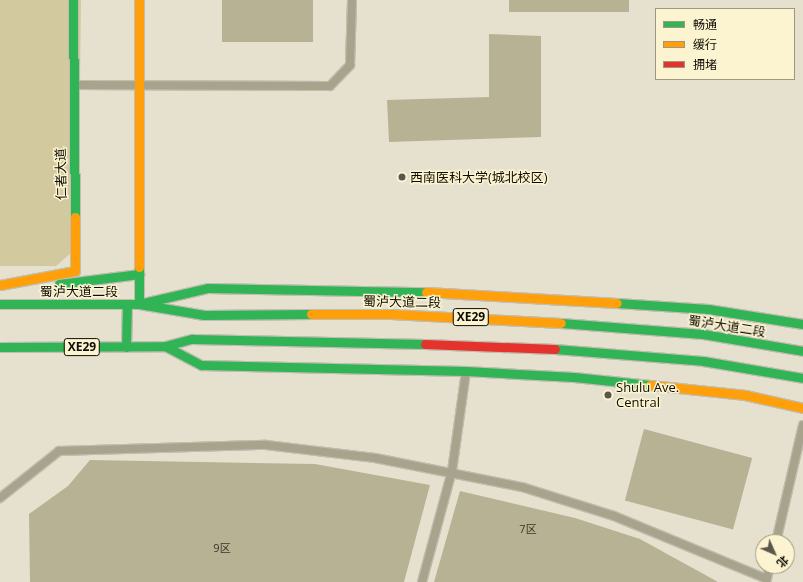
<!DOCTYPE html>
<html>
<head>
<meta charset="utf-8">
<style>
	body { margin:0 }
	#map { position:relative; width:803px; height:582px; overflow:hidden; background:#e5e1ce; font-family:"Open Sans","Noto Sans SC",sans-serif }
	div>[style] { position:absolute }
	.green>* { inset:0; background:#d3c99f }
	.building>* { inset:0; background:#b8b295; transform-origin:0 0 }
	.roads { filter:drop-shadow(1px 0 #c1bdaf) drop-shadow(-1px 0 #c1bdaf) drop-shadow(0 1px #c1bdaf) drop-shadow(0 -1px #c1bdaf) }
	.lane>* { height:8px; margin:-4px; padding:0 4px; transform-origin:4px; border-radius:4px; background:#a8a38d }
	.fast>* { height:9px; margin:-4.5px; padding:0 4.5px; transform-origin:4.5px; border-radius:4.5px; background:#30b455 }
	.slow>* { height:9px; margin:-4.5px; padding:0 4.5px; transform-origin:4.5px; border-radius:4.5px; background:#ff9f0a }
	.jam>* { height:9px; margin:-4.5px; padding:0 4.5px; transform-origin:4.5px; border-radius:4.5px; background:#e5322d }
	.dots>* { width:11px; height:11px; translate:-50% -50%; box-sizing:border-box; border:2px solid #fcf4d1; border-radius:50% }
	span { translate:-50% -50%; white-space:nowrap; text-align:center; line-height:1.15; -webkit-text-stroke:3px #fcf4d1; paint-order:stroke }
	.number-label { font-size:11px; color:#393628 }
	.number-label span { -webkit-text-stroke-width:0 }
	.shield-label span { padding:1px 3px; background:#fcf4d1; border:1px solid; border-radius:3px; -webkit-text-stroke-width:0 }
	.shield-label { font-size:12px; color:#0f0c03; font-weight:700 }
	.street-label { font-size:13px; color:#0f0c03 }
	.poi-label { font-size:13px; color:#0f0c03 }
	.left { translate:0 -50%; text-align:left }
	.legend { position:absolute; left:655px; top:8px; width:140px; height:72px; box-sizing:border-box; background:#fcf4d1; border:1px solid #9d977f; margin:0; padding:5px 7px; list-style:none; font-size:12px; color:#0f0c03 }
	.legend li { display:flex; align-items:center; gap:8px; height:20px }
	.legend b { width:20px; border:1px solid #9d977f }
	.north { position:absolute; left:755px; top:534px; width:40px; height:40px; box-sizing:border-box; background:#fcf4d1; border:1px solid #9d977f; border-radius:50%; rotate:135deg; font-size:11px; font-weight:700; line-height:16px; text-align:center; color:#0f0c03 }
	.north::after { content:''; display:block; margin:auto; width:14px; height:18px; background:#5a574a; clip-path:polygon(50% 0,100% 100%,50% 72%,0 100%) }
</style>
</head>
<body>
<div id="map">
	<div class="green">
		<i style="clip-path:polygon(0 0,81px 0,78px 247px,56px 266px,0 266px)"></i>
	</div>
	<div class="building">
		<i style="left:222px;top:0;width:91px;height:42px"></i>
		<i style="left:509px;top:0;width:120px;height:12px"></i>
		<i style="clip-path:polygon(489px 34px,541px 36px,541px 137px,389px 142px,387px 100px,489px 97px)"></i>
		<i style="left:644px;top:429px;width:112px;height:74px;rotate:15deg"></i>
		<i style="clip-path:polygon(90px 460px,315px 464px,430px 485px,404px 582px,30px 582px,29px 514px,68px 486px)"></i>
		<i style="clip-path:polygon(460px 491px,575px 518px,640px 539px,718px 582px,434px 582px)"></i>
	</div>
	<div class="roads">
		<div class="lane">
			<i style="left:74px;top:85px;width:256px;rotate:0.2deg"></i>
			<i style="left:330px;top:86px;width:29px;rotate:-46deg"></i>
			<i style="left:350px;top:65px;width:65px;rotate:-88.2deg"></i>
			<i style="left:0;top:498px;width:75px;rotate:-38.5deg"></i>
			<i style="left:59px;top:451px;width:207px;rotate:-1.7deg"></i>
			<i style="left:266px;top:445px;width:110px;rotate:6.8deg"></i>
			<i style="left:375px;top:458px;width:150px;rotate:11.2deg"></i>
			<i style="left:522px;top:487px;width:96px;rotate:17.5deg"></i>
			<i style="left:614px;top:516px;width:165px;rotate:22.4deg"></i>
			<i style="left:776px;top:542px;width:120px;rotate:-77deg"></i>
			<i style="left:422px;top:582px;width:115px;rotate:-74.9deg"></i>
			<i style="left:452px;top:471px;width:100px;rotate:-82deg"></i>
			<i style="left:766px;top:582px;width:16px;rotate:-76deg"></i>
		</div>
		<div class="fast">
			<i style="left:73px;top:0;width:217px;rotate:89.5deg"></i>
			<i style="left:139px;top:267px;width:37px;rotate:90deg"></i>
			<i style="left:139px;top:304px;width:71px;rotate:-13.1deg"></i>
			<i style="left:208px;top:288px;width:218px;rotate:1.1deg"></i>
			<i style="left:59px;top:284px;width:81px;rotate:-7.1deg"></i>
			<i style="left:617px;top:303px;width:91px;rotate:3.8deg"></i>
			<i style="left:708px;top:309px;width:96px;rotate:9deg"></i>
			<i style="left:0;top:304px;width:139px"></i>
			<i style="left:139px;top:304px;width:66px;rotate:9.6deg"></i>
			<i style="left:204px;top:315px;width:107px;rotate:-0.5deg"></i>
			<i style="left:561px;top:323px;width:142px;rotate:4.4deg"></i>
			<i style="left:703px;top:334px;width:101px;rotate:9.6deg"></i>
			<i style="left:165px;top:346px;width:41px;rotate:27.8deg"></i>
			<i style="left:201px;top:365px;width:265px;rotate:1.3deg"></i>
			<i style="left:466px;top:371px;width:108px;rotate:3.2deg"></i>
			<i style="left:574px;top:377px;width:76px;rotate:6deg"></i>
			<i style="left:0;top:347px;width:165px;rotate:-0.3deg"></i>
			<i style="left:165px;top:346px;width:28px;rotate:-15deg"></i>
			<i style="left:192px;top:339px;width:233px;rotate:1.2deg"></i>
			<i style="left:126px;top:347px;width:43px;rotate:-88.7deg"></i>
			<i style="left:555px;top:349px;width:148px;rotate:4.6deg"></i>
			<i style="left:703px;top:361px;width:101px;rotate:9.6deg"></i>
		</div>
		<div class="slow">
			<i style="left:139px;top:0;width:267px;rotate:90deg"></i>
			<i style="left:0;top:285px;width:76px;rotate:-10.6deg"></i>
			<i style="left:75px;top:271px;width:54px;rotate:-90deg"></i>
			<i style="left:426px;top:292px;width:191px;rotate:3.3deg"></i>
			<i style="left:311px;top:314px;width:80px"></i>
			<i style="left:391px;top:314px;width:170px;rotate:3deg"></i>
			<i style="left:650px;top:385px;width:96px;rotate:6deg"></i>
			<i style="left:745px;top:395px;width:59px;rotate:12.6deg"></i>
		</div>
		<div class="jam">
			<i style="left:425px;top:344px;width:130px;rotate:2.2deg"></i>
		</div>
	</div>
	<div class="dots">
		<i style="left:402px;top:177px;background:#5a574a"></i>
		<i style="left:608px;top:395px;background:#5a574a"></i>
	</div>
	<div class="number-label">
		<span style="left:528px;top:529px">7区</span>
		<span style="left:222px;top:548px">9区</span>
	</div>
	<div class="shield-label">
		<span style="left:471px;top:317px">XE29</span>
		<span style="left:82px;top:347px">XE29</span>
	</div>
	<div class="street-label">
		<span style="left:61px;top:174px;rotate:-91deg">仁者大道</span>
		<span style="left:79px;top:291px">蜀泸大道二段</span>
		<span style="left:402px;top:302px;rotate:1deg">蜀泸大道二段</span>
		<span style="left:727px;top:326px;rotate:9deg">蜀泸大道二段</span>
	</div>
	<div class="poi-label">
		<span class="left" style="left:410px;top:177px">西南医科大学(城北校区)</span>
		<span class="left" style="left:616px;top:395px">Shulu Ave.<br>Central</span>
	</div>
	<ul class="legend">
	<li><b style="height:5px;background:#30b455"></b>畅通</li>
	<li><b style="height:5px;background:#ff9f0a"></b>缓行</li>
	<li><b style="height:5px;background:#e5322d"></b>拥堵</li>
	</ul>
	<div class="north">北</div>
</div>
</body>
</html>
